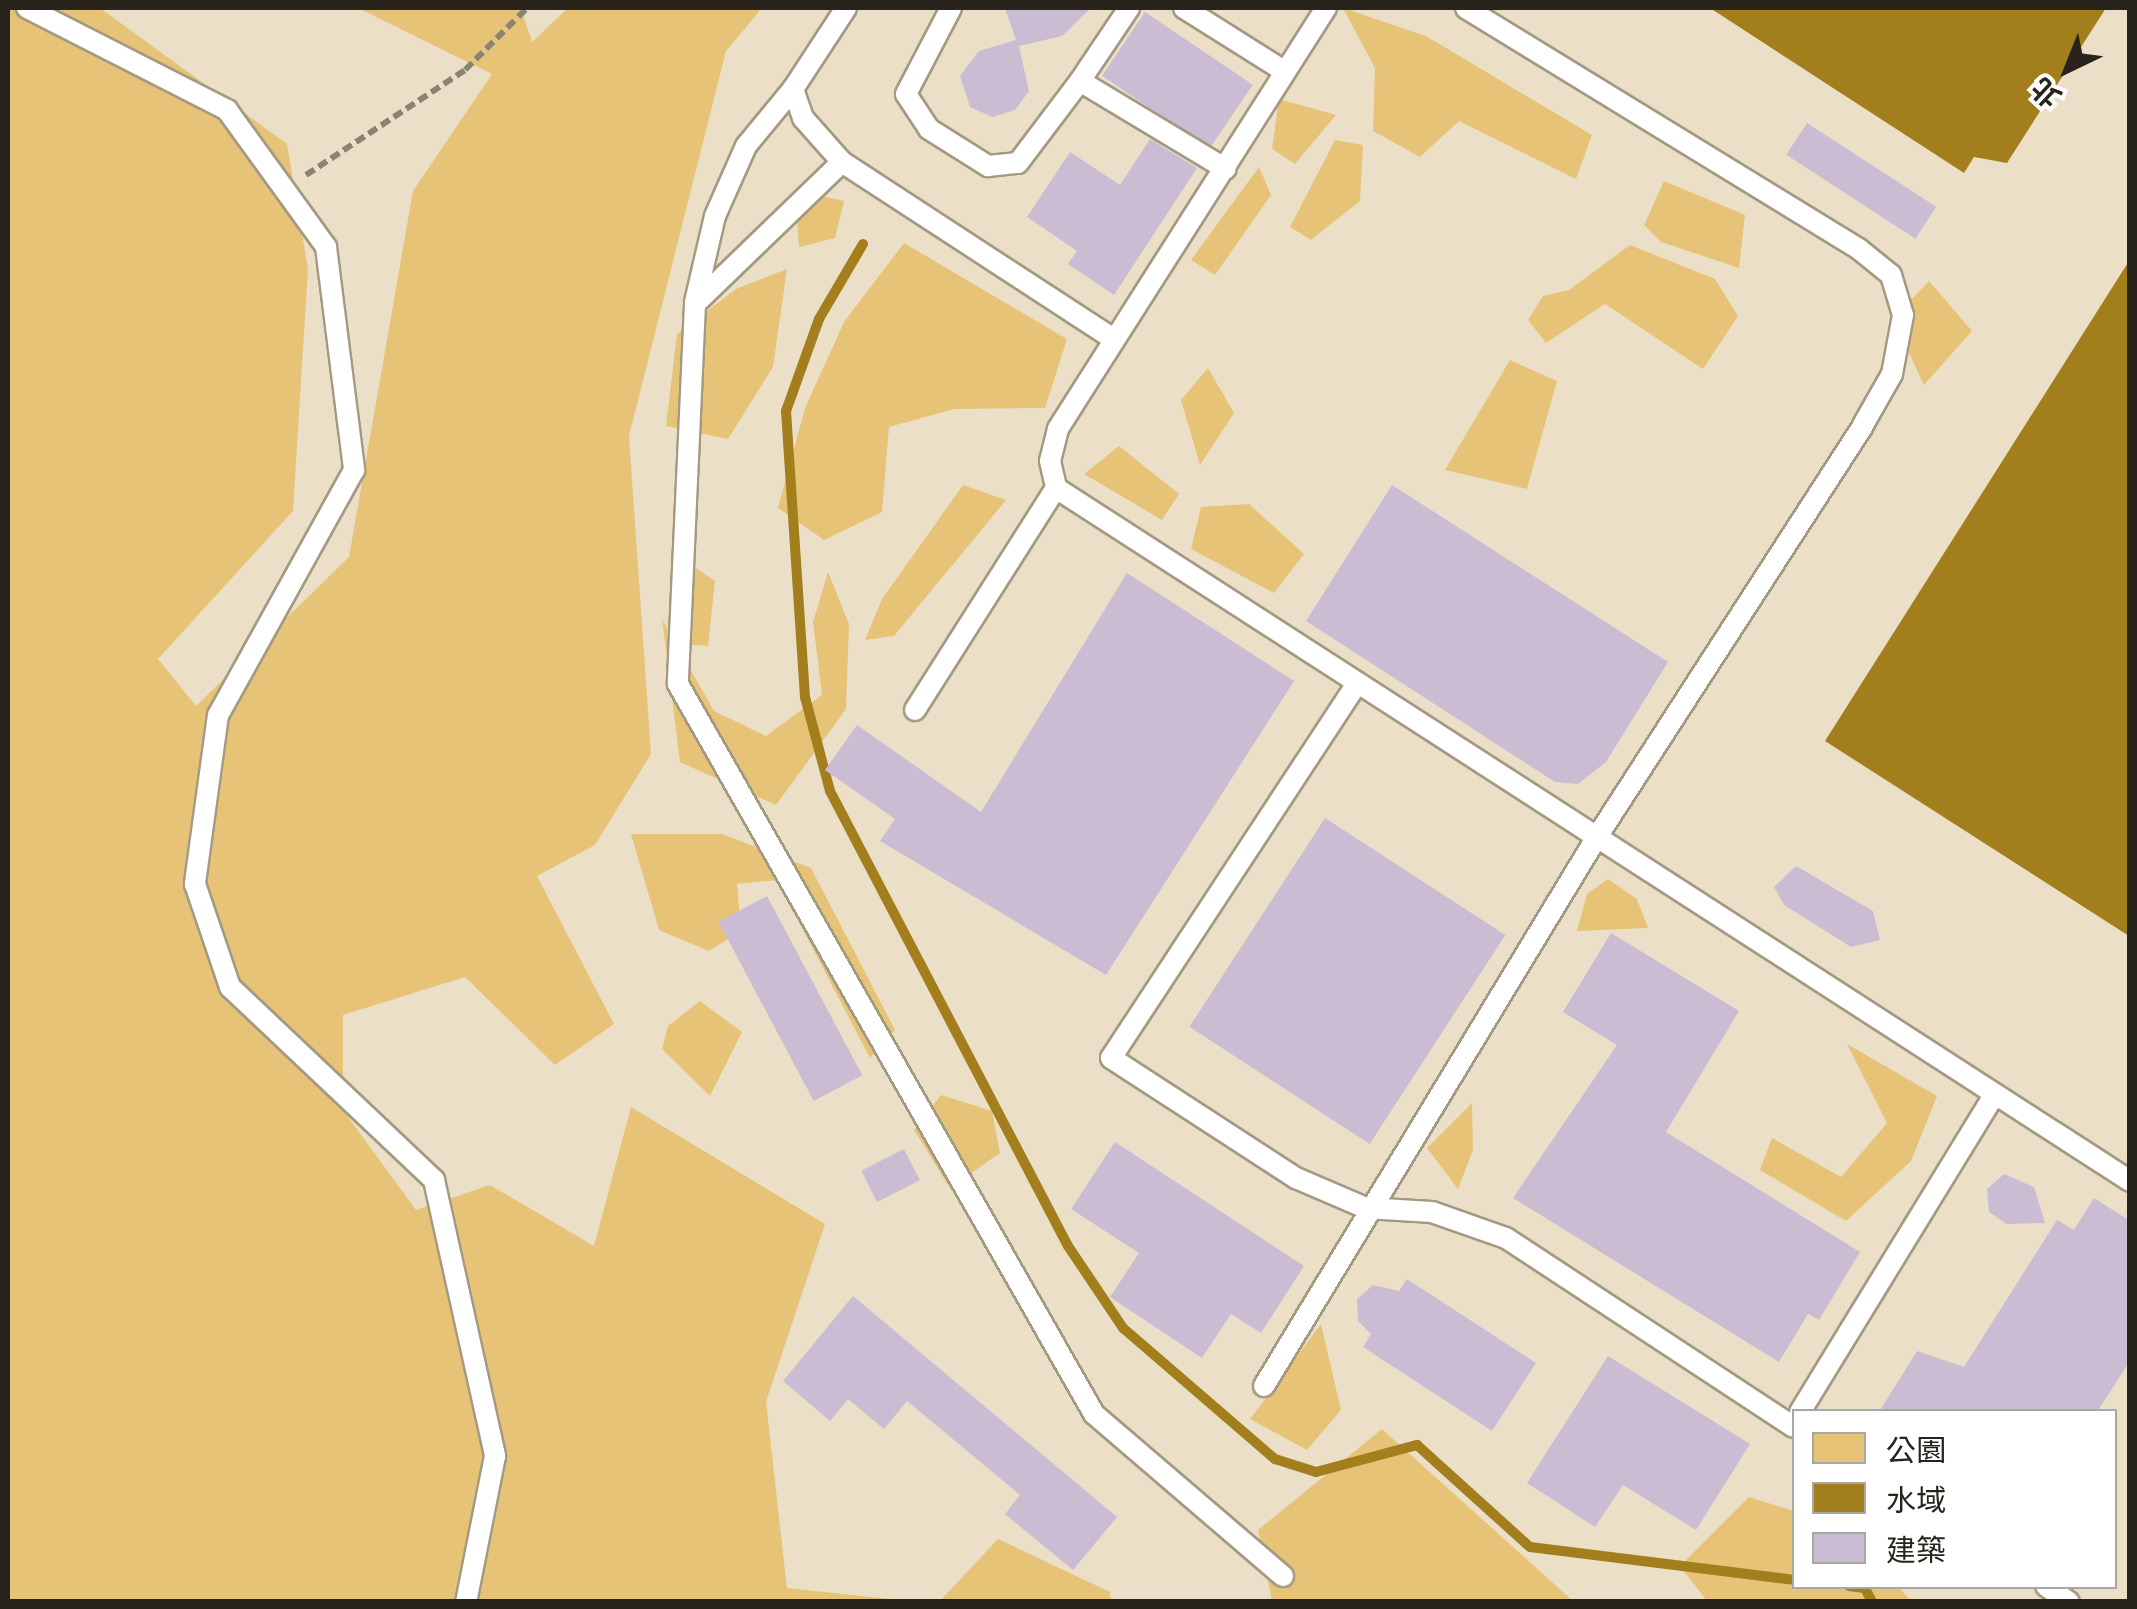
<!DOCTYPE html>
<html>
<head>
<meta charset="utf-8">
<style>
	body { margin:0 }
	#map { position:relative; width:2137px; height:1609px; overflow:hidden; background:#ebe0c7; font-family:"Work Sans","Noto Sans TC",sans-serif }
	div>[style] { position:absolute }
	.green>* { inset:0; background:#e6c377 }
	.water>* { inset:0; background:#a37e1d }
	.stream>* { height:10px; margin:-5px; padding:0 5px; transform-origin:5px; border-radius:5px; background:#a37e1d }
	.building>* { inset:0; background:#cabcd3; transform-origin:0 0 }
	.path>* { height:6px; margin-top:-3px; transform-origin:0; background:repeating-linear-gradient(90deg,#8b8473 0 10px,transparent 0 15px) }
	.roads { filter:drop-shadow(2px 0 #a49981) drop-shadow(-2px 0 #a49981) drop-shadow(0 2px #a49981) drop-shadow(0 -2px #a49981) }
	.service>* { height:20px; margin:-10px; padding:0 10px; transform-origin:10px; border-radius:10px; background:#fff }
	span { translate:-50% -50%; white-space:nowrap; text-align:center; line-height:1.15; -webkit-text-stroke:9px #fff; paint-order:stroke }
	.frame { position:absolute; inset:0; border:10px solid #28241b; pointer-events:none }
	.legend { position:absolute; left:1792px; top:1409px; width:325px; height:180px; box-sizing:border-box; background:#fff; border:2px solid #a9a7a4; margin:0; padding:12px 18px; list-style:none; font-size:30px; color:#28241b }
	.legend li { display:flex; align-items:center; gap:20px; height:50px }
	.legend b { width:50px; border:2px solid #a9a7a4 }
	.north { position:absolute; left:2017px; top:20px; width:100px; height:100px; -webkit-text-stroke:8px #fff; paint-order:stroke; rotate:223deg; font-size:28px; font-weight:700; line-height:40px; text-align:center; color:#28241b }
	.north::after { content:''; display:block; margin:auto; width:35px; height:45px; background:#28241b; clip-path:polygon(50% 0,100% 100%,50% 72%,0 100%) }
</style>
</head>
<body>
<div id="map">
	<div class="green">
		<i style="clip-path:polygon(8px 8px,100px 8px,287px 144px,308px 269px,293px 511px,158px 659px,196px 706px,349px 557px,413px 191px,492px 74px,358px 8px,521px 8px,532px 42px,568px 8px,762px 8px,726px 51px,629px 436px,651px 754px,595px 845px,537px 876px,614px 1024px,555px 1065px,465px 977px,343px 1015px,343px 1110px,416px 1210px,490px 1185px,594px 1246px,631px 1107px,825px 1224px,766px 1402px,787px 1588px,908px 1601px,8px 1602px)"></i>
		<i style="clip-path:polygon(1343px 8px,1426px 36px,1592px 135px,1576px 179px,1459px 121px,1420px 157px,1373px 131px,1375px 68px)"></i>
		<i style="clip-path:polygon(1279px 99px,1336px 115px,1295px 164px,1272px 149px)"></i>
		<i style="clip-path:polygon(1335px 140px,1363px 145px,1360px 201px,1311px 240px,1290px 227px)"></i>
		<i style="clip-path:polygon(1259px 167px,1271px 195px,1215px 275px,1191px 260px)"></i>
		<i style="clip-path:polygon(1664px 181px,1745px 215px,1739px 268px,1661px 242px,1644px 225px)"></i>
		<i style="clip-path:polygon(795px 190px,844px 201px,835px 238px,799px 247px)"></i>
		<i style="clip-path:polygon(904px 243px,1067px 339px,1045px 408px,954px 409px,889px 427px,882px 512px,824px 540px,778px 508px,805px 408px,844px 322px)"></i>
		<i style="clip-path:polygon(1630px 245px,1715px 279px,1738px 316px,1703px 369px,1605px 304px,1546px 343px,1528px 320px,1543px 296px,1569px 290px)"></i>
		<i style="clip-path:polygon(787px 269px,773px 367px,728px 439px,666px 426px,677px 334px,736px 289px)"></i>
		<i style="clip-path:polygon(1929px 281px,1972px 331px,1924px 385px,1893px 319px)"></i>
		<i style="clip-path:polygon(1510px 360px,1557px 381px,1527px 489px,1445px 470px)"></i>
		<i style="clip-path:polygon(1208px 368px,1234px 413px,1200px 465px,1181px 400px)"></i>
		<i style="clip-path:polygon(1119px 446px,1179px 494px,1162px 520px,1084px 474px)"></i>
		<i style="clip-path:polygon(963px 485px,1006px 500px,894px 636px,865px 640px,882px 599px)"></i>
		<i style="clip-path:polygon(1249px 504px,1304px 554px,1274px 593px,1191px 549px,1201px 507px)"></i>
		<i style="clip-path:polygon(693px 566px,715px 581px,708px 646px,692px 645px)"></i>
		<i style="clip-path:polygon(828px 572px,849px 624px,846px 709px,776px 805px,680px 762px,662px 619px,714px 711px,766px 736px,822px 695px,813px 622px)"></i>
		<i style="clip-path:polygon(631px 834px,722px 834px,811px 868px,895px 1030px,870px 1058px,777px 880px,737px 884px,741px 931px,709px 951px,659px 930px)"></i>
		<i style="clip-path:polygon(1608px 879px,1637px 899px,1648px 928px,1577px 931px,1587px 894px)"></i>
		<i style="clip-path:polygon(700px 1001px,742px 1032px,710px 1096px,662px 1049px,668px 1026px)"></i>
		<i style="clip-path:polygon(1847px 1044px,1937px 1096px,1911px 1161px,1846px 1221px,1760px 1170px,1772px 1138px,1841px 1177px,1887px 1123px)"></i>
		<i style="clip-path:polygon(941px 1095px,992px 1111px,1000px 1153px,950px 1188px,914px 1130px)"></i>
		<i style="clip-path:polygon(1472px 1103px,1473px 1150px,1458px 1189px,1427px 1148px)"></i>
		<i style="clip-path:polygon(1321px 1324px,1341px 1410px,1307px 1450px,1250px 1419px)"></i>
		<i style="clip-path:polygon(1382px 1429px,1573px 1601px,1272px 1601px,1258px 1530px)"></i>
		<i style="clip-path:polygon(1749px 1497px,1794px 1511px,1794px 1586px,1898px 1587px,1911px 1601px,1707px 1601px,1680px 1566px)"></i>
		<i style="clip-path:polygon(998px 1539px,1110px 1592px,1111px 1601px,940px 1601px)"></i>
	</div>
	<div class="water">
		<i style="clip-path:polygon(1710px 8px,2106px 8px,2007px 163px,1974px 157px,1964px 173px)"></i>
		<i style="clip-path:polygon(2129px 261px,2129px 936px,1825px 741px)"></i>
	</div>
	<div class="stream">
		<i style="left:863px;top:244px;width:87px;rotate:120.4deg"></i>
		<i style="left:819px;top:319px;width:98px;rotate:109.7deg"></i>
		<i style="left:786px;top:411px;width:287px;rotate:86.2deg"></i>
		<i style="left:805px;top:697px;width:97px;rotate:75.1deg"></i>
		<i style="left:830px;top:791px;width:513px;rotate:62.39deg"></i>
		<i style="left:1068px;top:1246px;width:99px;rotate:56.1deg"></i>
		<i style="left:1123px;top:1328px;width:201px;rotate:40.8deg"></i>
		<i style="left:1275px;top:1459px;width:43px;rotate:17.6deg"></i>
		<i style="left:1316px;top:1472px;width:105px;rotate:-15deg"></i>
		<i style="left:1417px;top:1445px;width:152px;rotate:42.1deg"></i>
		<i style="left:1530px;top:1547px;width:266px;rotate:7.1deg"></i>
		<i style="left:1849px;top:1586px;width:16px;rotate:7deg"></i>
		<i style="left:1865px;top:1588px;width:16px;rotate:63deg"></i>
	</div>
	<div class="building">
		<i style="clip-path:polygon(1005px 8px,1091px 8px,1062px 36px,1019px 46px,1029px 91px,1015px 110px,992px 117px,970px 107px,960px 76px,979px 51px,1016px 40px)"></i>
		<i style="left:1145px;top:12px;width:130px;height:77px;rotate:34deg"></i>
		<i style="left:1807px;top:123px;width:154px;height:38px;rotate:33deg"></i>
		<i style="clip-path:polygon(1150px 139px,1197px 168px,1114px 295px,1068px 264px,1077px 251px,1027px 217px,1070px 152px,1120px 185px)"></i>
		<i style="clip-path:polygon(1392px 485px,1668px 662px,1606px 762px,1578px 784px,1555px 782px,1306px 621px)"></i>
		<i style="clip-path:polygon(1127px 573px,1294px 681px,1106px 975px,880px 841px,895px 819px,825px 770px,857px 725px,981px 812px)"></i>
		<i style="left:1325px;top:818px;width:215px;height:249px;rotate:33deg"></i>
		<i style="clip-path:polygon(1796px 866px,1873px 911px,1880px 940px,1851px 947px,1784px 905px,1774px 887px)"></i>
		<i style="left:767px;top:896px;width:203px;height:55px;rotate:62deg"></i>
		<i style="clip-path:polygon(1611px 933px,1739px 1011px,1666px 1132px,1860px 1252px,1819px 1320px,1808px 1314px,1779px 1362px,1513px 1198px,1617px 1045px,1563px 1012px)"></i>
		<i style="clip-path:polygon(1115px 1142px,1304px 1266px,1261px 1333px,1231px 1314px,1202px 1358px,1110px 1297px,1139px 1253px,1071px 1209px)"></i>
		<i style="left:904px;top:1149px;width:35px;height:48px;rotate:63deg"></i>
		<i style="clip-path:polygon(2004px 1174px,2034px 1187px,2045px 1223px,2007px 1224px,1989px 1212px,1987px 1189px)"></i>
		<i style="clip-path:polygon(2094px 1198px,2130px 1221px,2130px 1361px,2097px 1412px,1879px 1412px,1917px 1351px,1964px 1367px,2057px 1220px,2074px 1230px)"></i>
		<i style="clip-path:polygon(1407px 1279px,1536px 1363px,1492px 1431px,1363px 1347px,1371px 1334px,1358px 1321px,1357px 1299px,1373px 1285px,1399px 1291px)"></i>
		<i style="clip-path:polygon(853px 1296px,1117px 1517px,1073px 1570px,1005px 1514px,1020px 1495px,907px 1401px,884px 1429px,848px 1399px,830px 1421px,783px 1381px)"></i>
		<i style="clip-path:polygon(1608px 1356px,1750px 1444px,1696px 1530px,1623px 1485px,1595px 1527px,1527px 1483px)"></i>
	</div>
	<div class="path">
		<i style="left:306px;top:175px;width:191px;rotate:-33.4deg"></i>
		<i style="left:465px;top:70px;width:88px;rotate:-45deg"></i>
	</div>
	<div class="roads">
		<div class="service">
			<i style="left:27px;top:8px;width:225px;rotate:27deg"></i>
			<i style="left:227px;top:110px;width:169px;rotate:54.1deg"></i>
			<i style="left:326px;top:247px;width:225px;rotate:82.8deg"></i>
			<i style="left:354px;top:470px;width:280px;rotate:119deg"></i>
			<i style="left:218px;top:715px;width:171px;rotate:97.8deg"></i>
			<i style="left:195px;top:884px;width:109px;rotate:71.2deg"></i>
			<i style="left:230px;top:987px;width:281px;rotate:43.4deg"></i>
			<i style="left:434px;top:1180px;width:283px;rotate:77.5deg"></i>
			<i style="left:495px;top:1456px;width:149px;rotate:101.2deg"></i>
			<i style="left:846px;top:8px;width:97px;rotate:123.2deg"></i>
			<i style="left:793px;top:89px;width:31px;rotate:71deg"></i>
			<i style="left:803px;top:118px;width:59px;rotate:48.4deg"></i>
			<i style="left:842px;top:162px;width:204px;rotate:136deg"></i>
			<i style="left:695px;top:304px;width:380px;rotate:92.6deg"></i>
			<i style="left:678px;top:684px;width:840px;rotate:60.32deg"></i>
			<i style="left:1094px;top:1414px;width:249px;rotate:40.6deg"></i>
			<i style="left:951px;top:8px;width:97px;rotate:117.6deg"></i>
			<i style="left:906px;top:94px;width:42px;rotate:56.7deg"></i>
			<i style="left:929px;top:129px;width:70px;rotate:32.1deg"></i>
			<i style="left:988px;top:166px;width:30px;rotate:-6deg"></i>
			<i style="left:1018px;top:163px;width:103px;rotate:-52.9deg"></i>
			<i style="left:1080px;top:81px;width:170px;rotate:31.1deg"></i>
			<i style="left:1184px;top:8px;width:118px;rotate:32.2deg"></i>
			<i style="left:1326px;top:8px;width:499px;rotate:122.5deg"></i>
			<i style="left:1058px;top:429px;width:33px;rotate:104deg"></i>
			<i style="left:1050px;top:461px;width:28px;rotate:77deg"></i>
			<i style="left:1056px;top:488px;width:1278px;rotate:32.83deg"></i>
			<i style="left:1080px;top:81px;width:88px;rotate:-56.1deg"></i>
			<i style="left:842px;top:162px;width:325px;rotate:33.1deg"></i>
			<i style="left:695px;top:302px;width:88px;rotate:-76.9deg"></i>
			<i style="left:715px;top:216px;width:77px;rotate:-66.1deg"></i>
			<i style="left:746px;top:146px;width:74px;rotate:-50.5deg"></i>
			<i style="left:1356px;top:685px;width:446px;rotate:123.3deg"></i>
			<i style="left:1111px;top:1058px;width:221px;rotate:33deg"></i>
			<i style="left:1296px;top:1178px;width:76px;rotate:23.2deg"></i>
			<i style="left:1366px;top:1208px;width:66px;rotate:3.5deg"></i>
			<i style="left:1432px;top:1212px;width:78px;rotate:19.4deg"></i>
			<i style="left:1506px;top:1238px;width:344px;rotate:33.3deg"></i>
			<i style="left:915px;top:710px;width:263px;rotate:-57.6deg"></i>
			<i style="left:1264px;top:1386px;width:638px;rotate:-58.77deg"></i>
			<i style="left:1595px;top:840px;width:494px;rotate:-57.1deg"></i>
			<i style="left:1863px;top:425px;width:59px;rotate:-60.4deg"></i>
			<i style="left:1892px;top:374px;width:60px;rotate:-79.4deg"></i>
			<i style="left:1903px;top:315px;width:42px;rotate:-106.7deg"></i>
			<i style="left:1891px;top:275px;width:41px;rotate:-140.9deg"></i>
			<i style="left:1859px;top:249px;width:461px;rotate:-148.5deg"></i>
			<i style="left:1800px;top:1412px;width:372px;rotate:-58.5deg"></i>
			<i style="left:2046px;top:1586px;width:28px;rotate:35deg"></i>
		</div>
	</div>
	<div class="frame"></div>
	<ul class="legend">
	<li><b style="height:28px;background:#e6c377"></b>公園</li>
	<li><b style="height:28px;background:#a37e1d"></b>水域</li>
	<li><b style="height:28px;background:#cabcd3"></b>建築</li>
	</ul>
	<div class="north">北</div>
</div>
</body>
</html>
